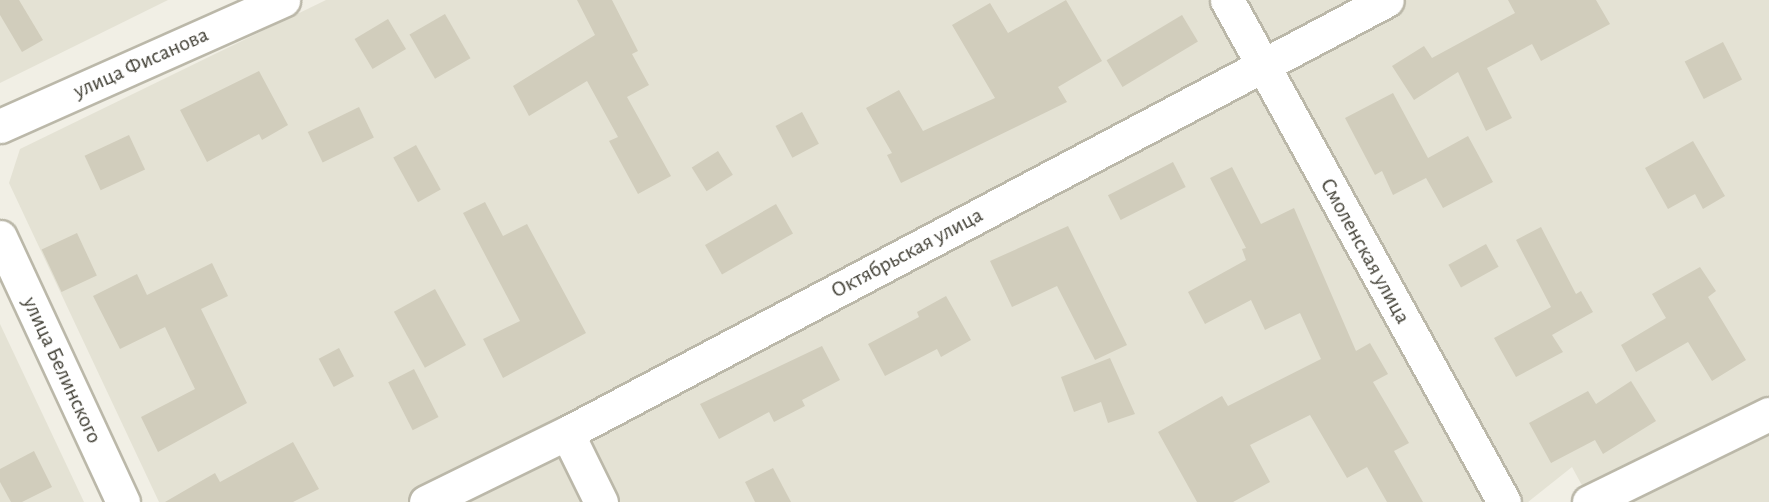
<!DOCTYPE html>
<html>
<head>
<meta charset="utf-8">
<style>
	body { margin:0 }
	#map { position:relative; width:1769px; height:502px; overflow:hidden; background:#f1efe5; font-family:"Alegreya Sans",sans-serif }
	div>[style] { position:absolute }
	.residential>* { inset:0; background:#e4e2d4 }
	.building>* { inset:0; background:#d1cdbc; transform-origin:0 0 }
	.roads { filter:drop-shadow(2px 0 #bbb8a9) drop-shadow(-2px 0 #bbb8a9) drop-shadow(0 2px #bbb8a9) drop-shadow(0 -2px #bbb8a9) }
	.minor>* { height:33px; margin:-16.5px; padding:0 16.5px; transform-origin:16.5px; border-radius:16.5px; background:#fff }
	span { translate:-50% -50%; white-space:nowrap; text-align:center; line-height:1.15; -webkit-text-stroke:6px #fff; paint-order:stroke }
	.street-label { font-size:22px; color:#424036 }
</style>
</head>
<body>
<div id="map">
	<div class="residential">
		<i style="clip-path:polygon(0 0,168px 0,0 83px)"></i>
		<i style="clip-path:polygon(326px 0,1769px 0,1769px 502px,1591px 502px,1572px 467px,1528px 502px,159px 502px,9px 183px,20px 149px)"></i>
		<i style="clip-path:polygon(0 324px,84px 502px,0 502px)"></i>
	</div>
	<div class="building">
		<i style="clip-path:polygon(0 0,19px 0,43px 40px,22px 52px,0 15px)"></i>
		<i style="clip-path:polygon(577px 0,612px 0,638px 51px,632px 54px,649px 85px,627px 97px,671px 176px,638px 194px,609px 141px,618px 137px,587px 81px,529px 116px,513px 86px,595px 35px)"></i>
		<i style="clip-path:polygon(1066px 0,1102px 61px,1058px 87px,1067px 102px,901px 183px,887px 155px,892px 153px,866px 108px,899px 90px,923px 131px,995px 98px,952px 25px,990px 3px,1008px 33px)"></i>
		<i style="clip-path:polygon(1508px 0,1596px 0,1610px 24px,1541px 61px,1532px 44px,1487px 68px,1512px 118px,1486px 131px,1458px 72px,1414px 100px,1392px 66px,1424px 46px,1432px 58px,1515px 13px)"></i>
		<i style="left:445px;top:14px;width:51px;height:41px;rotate:60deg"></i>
		<i style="left:1182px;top:15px;width:31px;height:88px;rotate:59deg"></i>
		<i style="left:388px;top:19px;width:35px;height:39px;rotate:59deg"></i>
		<i style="left:1723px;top:42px;width:42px;height:43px;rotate:63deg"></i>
		<i style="clip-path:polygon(259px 71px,288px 125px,262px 140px,259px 134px,207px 162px,180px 110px)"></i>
		<i style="clip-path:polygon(1393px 93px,1428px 158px,1468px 136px,1493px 182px,1443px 208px,1426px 178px,1393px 195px,1382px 171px,1375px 175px,1345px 118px)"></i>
		<i style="left:359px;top:107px;width:34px;height:57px;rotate:64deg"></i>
		<i style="left:802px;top:112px;width:36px;height:30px;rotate:62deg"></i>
		<i style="left:129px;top:135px;width:38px;height:49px;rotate:65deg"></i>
		<i style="clip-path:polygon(1693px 141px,1725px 196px,1703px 209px,1695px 194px,1668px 209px,1645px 168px)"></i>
		<i style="left:416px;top:145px;width:51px;height:26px;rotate:61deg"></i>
		<i style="left:718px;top:151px;width:28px;height:31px;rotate:58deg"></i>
		<i style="left:1173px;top:162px;width:28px;height:73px;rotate:63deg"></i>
		<i style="clip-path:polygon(1232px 167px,1261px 224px,1294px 208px,1356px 351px,1370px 343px,1388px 374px,1373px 382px,1409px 443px,1394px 451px,1423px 502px,1387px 502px,1367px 467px,1347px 478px,1310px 415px,1250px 445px,1270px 482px,1233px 502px,1197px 502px,1158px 432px,1222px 396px,1228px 406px,1321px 359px,1300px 313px,1265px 330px,1251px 300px,1205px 324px,1188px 292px,1246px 260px,1242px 249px,1246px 248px,1210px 178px)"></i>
		<i style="clip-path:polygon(485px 202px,503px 236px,527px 224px,586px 333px,503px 378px,483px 339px,520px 321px,463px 213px)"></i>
		<i style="left:776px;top:204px;width:34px;height:82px;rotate:60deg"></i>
		<i style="clip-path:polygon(1068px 226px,1127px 345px,1095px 360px,1057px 286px,1012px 307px,990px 261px)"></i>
		<i style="clip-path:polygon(1541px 227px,1576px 294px,1581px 291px,1593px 312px,1552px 335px,1563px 352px,1516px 377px,1494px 338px,1551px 307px,1516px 240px)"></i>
		<i style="left:77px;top:233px;width:47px;height:39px;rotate:65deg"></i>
		<i style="left:1486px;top:244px;width:26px;height:43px;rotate:61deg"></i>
		<i style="clip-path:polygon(212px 263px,228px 296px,201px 309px,247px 403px,158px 452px,141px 417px,195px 389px,165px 327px,120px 349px,93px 296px,137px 274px,147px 295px)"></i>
		<i style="clip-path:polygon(1700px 267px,1716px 291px,1708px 297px,1746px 360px,1712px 381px,1688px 342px,1636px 372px,1621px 345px,1666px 318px,1652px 294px)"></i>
		<i style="left:435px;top:289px;width:64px;height:47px;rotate:61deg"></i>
		<i style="clip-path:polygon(946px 296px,971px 340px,941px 357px,937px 349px,885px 376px,868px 344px,919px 317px,917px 312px)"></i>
		<i style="clip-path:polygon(822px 346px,840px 380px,802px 400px,805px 406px,774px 422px,769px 412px,719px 439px,700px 404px)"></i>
		<i style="left:339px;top:348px;width:32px;height:23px;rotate:62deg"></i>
		<i style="clip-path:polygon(1110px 358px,1135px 414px,1108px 423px,1101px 402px,1074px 412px,1061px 377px)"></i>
		<i style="left:414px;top:369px;width:54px;height:29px;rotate:63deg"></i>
		<i style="clip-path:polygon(1631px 381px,1656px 421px,1603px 454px,1595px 440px,1551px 463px,1529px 423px,1588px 391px,1596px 404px)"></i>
		<i style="clip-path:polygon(293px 442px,319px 489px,293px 502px,165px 502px,215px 473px,220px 482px)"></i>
		<i style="clip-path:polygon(34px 451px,52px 487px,22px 502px,11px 502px,0 482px,0 469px)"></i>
		<i style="clip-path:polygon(773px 468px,791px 502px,755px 502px,745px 482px)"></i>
	</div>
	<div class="roads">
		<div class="minor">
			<i style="left:1227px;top:0;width:573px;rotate:61.11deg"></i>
			<i style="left:0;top:126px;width:310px;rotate:-24deg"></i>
			<i style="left:0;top:237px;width:292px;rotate:65.1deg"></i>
			<i style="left:567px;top:433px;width:77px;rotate:63.8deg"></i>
			<i style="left:426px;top:502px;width:157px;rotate:-26.1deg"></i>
			<i style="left:567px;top:433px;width:927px;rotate:-27.84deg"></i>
			<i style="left:1589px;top:502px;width:200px;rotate:-26.1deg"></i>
		</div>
	</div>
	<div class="street-label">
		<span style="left:141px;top:63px;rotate:-24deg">улица Фисанова</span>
		<span style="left:1365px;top:251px;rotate:61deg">Смоленская улица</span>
		<span style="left:907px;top:253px;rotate:-28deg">Октябрьская улица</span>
		<span style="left:62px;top:370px;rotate:65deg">улица Белинского</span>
	</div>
</div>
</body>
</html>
